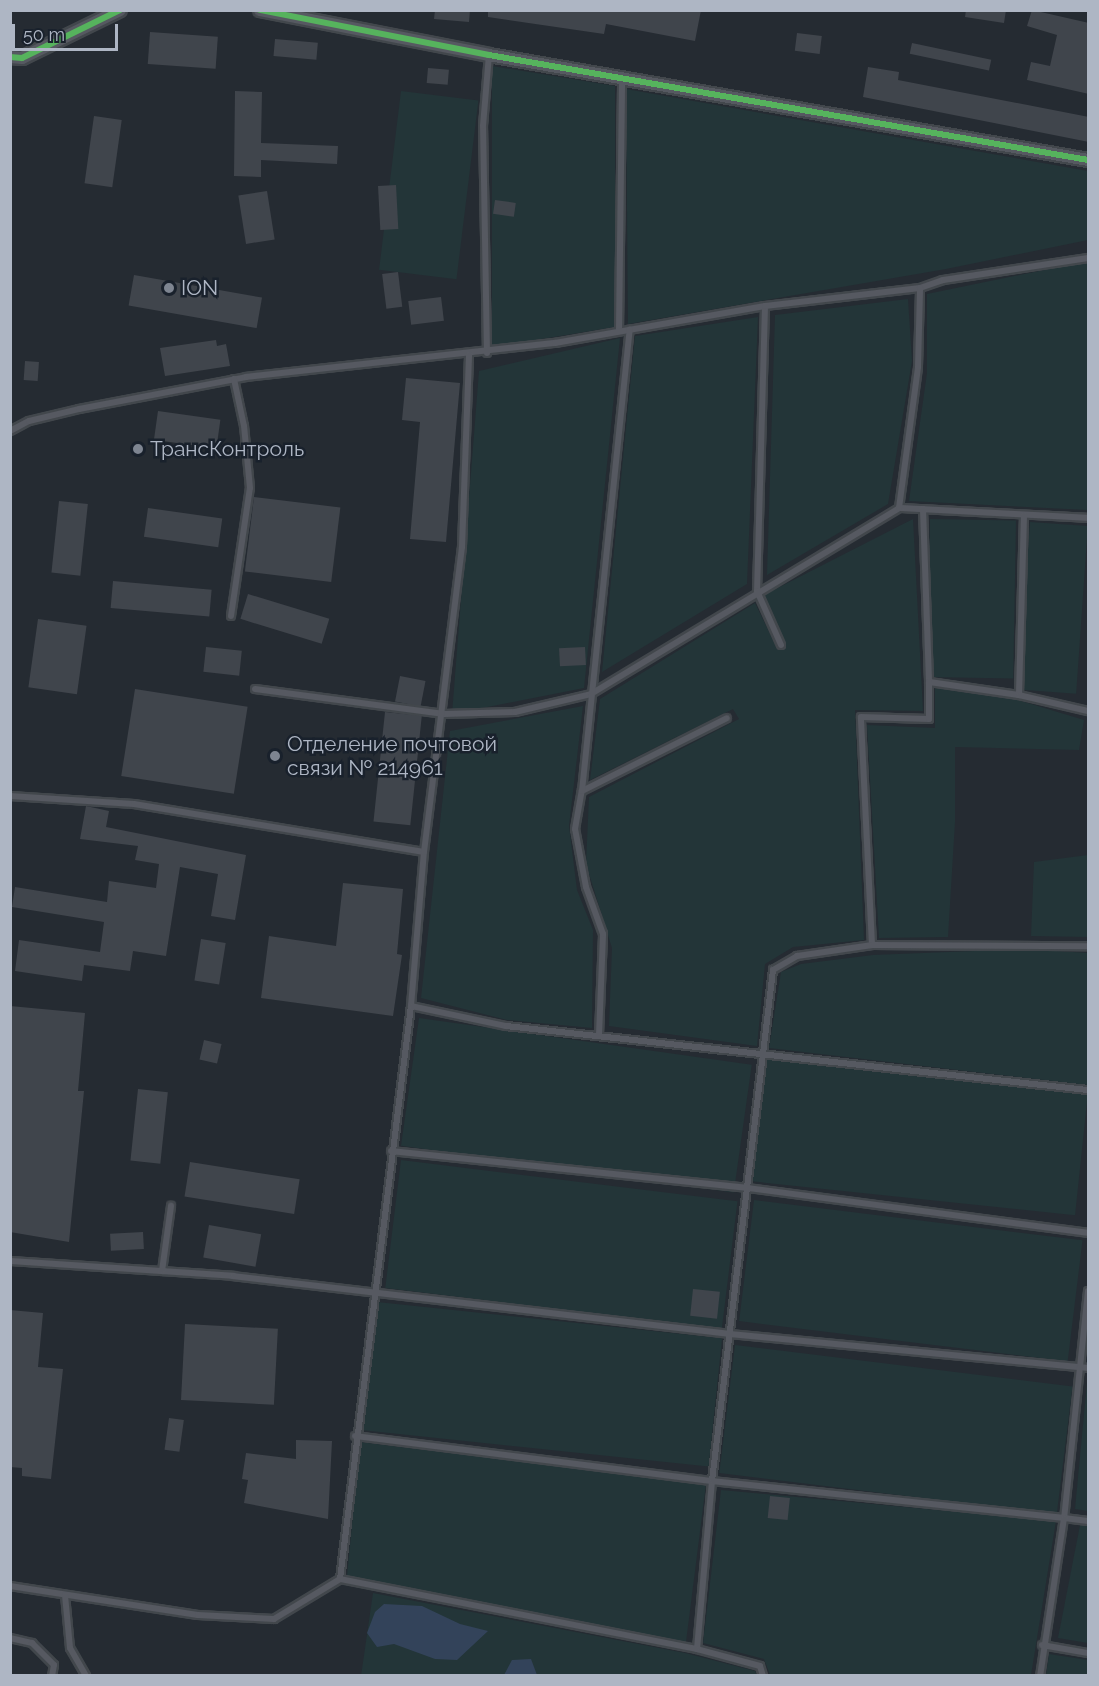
<!DOCTYPE html>
<html>
<head>
<meta charset="utf-8">
<style>
	body { margin:0 }
	#map { position:relative; width:1099px; height:1686px; overflow:hidden; background:#252b32; font-family:Raleway,sans-serif }
	div>[style] { position:absolute }
	.green>* { inset:0; background:#233538; transform-origin:0 0 }
	.water>* { inset:0; background:#33435a }
	.building>* { inset:0; background:#40454c; transform-origin:0 0 }
	.roads { filter:drop-shadow(2px 0 #42474c) drop-shadow(-2px 0 #42474c) drop-shadow(0 2px #42474c) drop-shadow(0 -2px #42474c) }
	.service>* { height:6px; margin:-3px; padding:0 3px; transform-origin:3px; border-radius:3px; background:#565961 }
	.minor>* { height:12px; margin:-6px; padding:0 6px; transform-origin:6px; border-radius:6px; background:#565961 }
	.cycleway>* { height:6px; margin:-3px; padding:0 3px; transform-origin:3px; border-radius:3px; background:#56b35d }
	.dots>* { width:16px; height:16px; translate:-50% -50%; box-sizing:border-box; border:3px solid #19212c; border-radius:50% }
	span { translate:-50% -50%; white-space:nowrap; text-align:center; line-height:1.15; -webkit-text-stroke:5px #19212c; paint-order:stroke }
	.poi-label { font-size:21px; color:#aeb6c4 }
	.left { translate:0 -50%; text-align:left }
	.frame { position:absolute; inset:0; border:12px solid #aeb6c4; pointer-events:none }
	.scale { position:absolute; left:12px; top:24px; width:106px; height:27px; box-sizing:border-box; border:3px solid #aeb6c4; border-top:0; padding-left:8px; font-size:18px; line-height:21px; white-space:nowrap; color:#aeb6c4; -webkit-text-stroke:4px #19212c; paint-order:stroke }
</style>
</head>
<body>
<div id="map">
	<div class="green">
		<i style="clip-path:polygon(492px 66px,615px 86px,615px 327px,492px 347px)"></i>
		<i style="clip-path:polygon(626px 89px,1088px 171px,1088px 240px,946px 269px,628px 324px)"></i>
		<i style="left:401px;top:91px;width:78px;height:180px;rotate:7deg"></i>
		<i style="clip-path:polygon(1088px 261px,1088px 510px,909px 501px,927px 373px,927px 294px)"></i>
		<i style="clip-path:polygon(908px 299px,912px 361px,888px 504px,767px 575px,775px 315px)"></i>
		<i style="clip-path:polygon(758px 317px,747px 584px,602px 672px,635px 336px)"></i>
		<i style="clip-path:polygon(620px 338px,584px 688px,452px 714px,479px 371px)"></i>
		<i style="clip-path:polygon(913px 519px,923px 711px,855px 710px,864px 940px,793px 947px,765px 964px,757px 1046px,609px 1026px,612px 948px,586px 864px,589px 797px,739px 719px,733px 709px,590px 780px,600px 699px,755px 603px,778px 650px,786px 647px,764px 595px)"></i>
		<i style="left:930px;top:519px;width:86px;height:158px;rotate:1deg"></i>
		<i style="left:1030px;top:522px;width:58px;height:168px;rotate:4deg"></i>
		<i style="clip-path:polygon(935px 688px,1018px 700px,1084px 720px,1079px 750px,955px 747px,955px 822px,948px 937px,879px 938px,867px 725px,935px 728px)"></i>
		<i style="clip-path:polygon(583px 706px,569px 826px,577px 890px,593px 930px,592px 1028px,507px 1020px,421px 998px,450px 731px)"></i>
		<i style="clip-path:polygon(1088px 855px,1088px 937px,1031px 936px,1034px 862px)"></i>
		<i style="clip-path:polygon(1027px 949px,1088px 953px,1088px 1085px,769px 1048px,781px 972px,801px 964px,873px 955px)"></i>
		<i style="left:419px;top:1018px;width:336px;height:129px;rotate:8deg"></i>
		<i style="left:765px;top:1056px;width:325px;height:126px;rotate:6deg"></i>
		<i style="left:401px;top:1160px;width:339px;height:129px;rotate:7deg"></i>
		<i style="left:754px;top:1200px;width:331px;height:122px;rotate:7deg"></i>
		<i style="left:377px;top:1302px;width:347px;height:129px;rotate:6deg"></i>
		<i style="left:735px;top:1345px;width:340px;height:129px;rotate:7deg"></i>
		<i style="clip-path:polygon(1087px 1383px,1088px 1383px,1088px 1511px,1075px 1509px)"></i>
		<i style="clip-path:polygon(360px 1442px,706px 1484px,686px 1642px,347px 1576px)"></i>
		<i style="clip-path:polygon(721px 1490px,1056px 1521px,1031px 1675px,770px 1675px,764px 1659px,703px 1643px)"></i>
		<i style="clip-path:polygon(1080px 1525px,1088px 1526px,1088px 1643px,1058px 1638px)"></i>
		<i style="clip-path:polygon(373px 1593px,685px 1653px,755px 1671px,757px 1675px,361px 1676px)"></i>
		<i style="clip-path:polygon(1049px 1654px,1088px 1660px,1088px 1675px,1046px 1675px)"></i>
	</div>
	<div class="water">
		<i style="clip-path:polygon(384px 1604px,422px 1606px,460px 1624px,488px 1631px,457px 1660px,435px 1659px,394px 1644px,377px 1647px,367px 1633px,375px 1612px)"></i>
		<i style="clip-path:polygon(531px 1659px,537px 1675px,504px 1675px,512px 1660px)"></i>
	</div>
	<div class="building">
		<i style="clip-path:polygon(435px 10px,470px 10px,469px 22px,434px 19px)"></i>
		<i style="clip-path:polygon(488px 10px,701px 10px,695px 41px,606px 24px,604px 34px,488px 17px)"></i>
		<i style="clip-path:polygon(966px 10px,1006px 10px,1004px 23px,965px 17px)"></i>
		<i style="clip-path:polygon(1032px 10px,1089px 23px,1089px 94px,1027px 80px,1031px 62px,1050px 66px,1057px 35px,1027px 26px)"></i>
		<i style="left:150px;top:32px;width:68px;height:32px;rotate:4deg"></i>
		<i style="left:797px;top:33px;width:25px;height:18px;rotate:7deg"></i>
		<i style="left:275px;top:39px;width:43px;height:17px;rotate:5deg"></i>
		<i style="left:912px;top:43px;width:81px;height:11px;rotate:12deg"></i>
		<i style="clip-path:polygon(868px 67px,899px 72px,898px 80px,1089px 117px,1089px 142px,863px 97px)"></i>
		<i style="left:428px;top:68px;width:21px;height:15px;rotate:5deg"></i>
		<i style="clip-path:polygon(235px 91px,262px 92px,261px 143px,338px 146px,337px 164px,261px 160px,261px 177px,234px 176px)"></i>
		<i style="left:94px;top:116px;width:28px;height:68px;rotate:8deg"></i>
		<i style="left:396px;top:185px;width:44px;height:18px;rotate:87deg"></i>
		<i style="left:267px;top:191px;width:49px;height:29px;rotate:81deg"></i>
		<i style="left:495px;top:200px;width:21px;height:14px;rotate:8deg"></i>
		<i style="left:398px;top:272px;width:35px;height:16px;rotate:83deg"></i>
		<i style="left:134px;top:275px;width:130px;height:31px;rotate:10deg"></i>
		<i style="left:441px;top:297px;width:24px;height:33px;rotate:83deg"></i>
		<i style="clip-path:polygon(216px 340px,217px 346px,226px 344px,230px 366px,165px 376px,160px 348px)"></i>
		<i style="left:25px;top:361px;width:14px;height:19px;rotate:4deg"></i>
		<i style="clip-path:polygon(406px 378px,460px 383px,446px 542px,410px 539px,420px 422px,402px 420px)"></i>
		<i style="left:158px;top:411px;width:63px;height:29px;rotate:8deg"></i>
		<i style="left:254px;top:497px;width:87px;height:75px;rotate:7deg"></i>
		<i style="left:59px;top:501px;width:29px;height:72px;rotate:6deg"></i>
		<i style="left:148px;top:508px;width:75px;height:29px;rotate:8deg"></i>
		<i style="left:113px;top:581px;width:99px;height:27px;rotate:5deg"></i>
		<i style="left:248px;top:594px;width:85px;height:26px;rotate:17deg"></i>
		<i style="left:38px;top:619px;width:49px;height:69px;rotate:8deg"></i>
		<i style="left:206px;top:647px;width:36px;height:25px;rotate:6deg"></i>
		<i style="left:585px;top:647px;width:18px;height:26px;rotate:87deg"></i>
		<i style="left:400px;top:676px;width:26px;height:26px;rotate:11deg"></i>
		<i style="left:135px;top:689px;width:114px;height:88px;rotate:9deg"></i>
		<i style="left:385px;top:712px;width:37px;height:110px;rotate:6deg"></i>
		<i style="clip-path:polygon(86px 806px,109px 811px,106px 827px,246px 855px,235px 920px,211px 916px,218px 874px,180px 867px,166px 956px,133px 951px,130px 971px,84px 965px,82px 981px,15px 971px,19px 940px,100px 952px,104px 922px,12px 907px,15px 887px,107px 902px,109px 881px,156px 888px,159px 864px,135px 860px,138px 846px,80px 839px)"></i>
		<i style="clip-path:polygon(343px 883px,403px 889px,397px 954px,402px 955px,393px 1016px,261px 998px,269px 936px,336px 946px)"></i>
		<i style="left:201px;top:939px;width:25px;height:42px;rotate:9deg"></i>
		<i style="clip-path:polygon(10px 1006px,85px 1013px,78px 1091px,84px 1091px,69px 1242px,10px 1232px)"></i>
		<i style="left:204px;top:1040px;width:18px;height:20px;rotate:13deg"></i>
		<i style="left:138px;top:1089px;width:30px;height:72px;rotate:6deg"></i>
		<i style="left:190px;top:1162px;width:111px;height:35px;rotate:9deg"></i>
		<i style="left:209px;top:1225px;width:53px;height:33px;rotate:10deg"></i>
		<i style="left:143px;top:1232px;width:17px;height:33px;rotate:87deg"></i>
		<i style="left:693px;top:1289px;width:27px;height:27px;rotate:6deg"></i>
		<i style="clip-path:polygon(10px 1310px,43px 1313px,38px 1367px,63px 1369px,51px 1479px,22px 1476px,22px 1468px,10px 1467px)"></i>
		<i style="left:185px;top:1324px;width:93px;height:76px;rotate:3deg"></i>
		<i style="left:169px;top:1418px;width:15px;height:32px;rotate:8deg"></i>
		<i style="clip-path:polygon(296px 1440px,332px 1441px,328px 1519px,244px 1503px,248px 1480px,242px 1479px,246px 1453px,296px 1459px)"></i>
		<i style="left:770px;top:1496px;width:20px;height:22px;rotate:6deg"></i>
	</div>
	<div class="roads">
		<div class="service">
			<i style="left:765px;top:306px;width:285px;rotate:91.6deg"></i>
			<i style="left:757px;top:591px;width:59px;rotate:66deg"></i>
			<i style="left:619px;top:331px;width:252px;rotate:-89.3deg"></i>
			<i style="left:487px;top:353px;width:227px;rotate:-91deg"></i>
			<i style="left:483px;top:126px;width:71px;rotate:-85.2deg"></i>
			<i style="left:10px;top:431px;width:21px;rotate:-28deg"></i>
			<i style="left:29px;top:421px;width:51px;rotate:-13.5deg"></i>
			<i style="left:79px;top:409px;width:170px;rotate:-10.8deg"></i>
			<i style="left:246px;top:377px;width:311px;rotate:-6.3deg"></i>
			<i style="left:555px;top:343px;width:213px;rotate:-10deg"></i>
			<i style="left:765px;top:306px;width:156px;rotate:-6.6deg"></i>
			<i style="left:920px;top:288px;width:24px;rotate:-19deg"></i>
			<i style="left:943px;top:280px;width:147px;rotate:-8.6deg"></i>
			<i style="left:899px;top:508px;width:189px;rotate:3deg"></i>
			<i style="left:923px;top:509px;width:173px;rotate:88deg"></i>
			<i style="left:929px;top:682px;width:91px;rotate:8.2deg"></i>
			<i style="left:1024px;top:515px;width:180px;rotate:91.6deg"></i>
			<i style="left:1019px;top:695px;width:71px;rotate:13.1deg"></i>
			<i style="left:231px;top:616px;width:129px;rotate:-81.6deg"></i>
			<i style="left:250px;top:488px;width:62px;rotate:-95.5deg"></i>
			<i style="left:244px;top:426px;width:48px;rotate:-102deg"></i>
			<i style="left:255px;top:689px;width:191px;rotate:7.5deg"></i>
			<i style="left:444px;top:714px;width:71px;rotate:-1.6deg"></i>
			<i style="left:515px;top:712px;width:78px;rotate:-13.3deg"></i>
			<i style="left:591px;top:694px;width:360px;rotate:-31.1deg"></i>
			<i style="left:899px;top:508px;width:142px;rotate:-82.3deg"></i>
			<i style="left:918px;top:367px;width:79px;rotate:-88.5deg"></i>
			<i style="left:582px;top:791px;width:162px;rotate:-26.7deg"></i>
			<i style="left:10px;top:796px;width:124px;rotate:3.7deg"></i>
			<i style="left:134px;top:804px;width:294px;rotate:9.4deg"></i>
			<i style="left:872px;top:945px;width:228px;rotate:-92.8deg"></i>
			<i style="left:861px;top:717px;width:68px;rotate:1.7deg"></i>
			<i style="left:929px;top:719px;width:37px;rotate:-90deg"></i>
			<i style="left:411px;top:1006px;width:155px;rotate:-85.2deg"></i>
			<i style="left:424px;top:852px;width:307px;rotate:-82.9deg"></i>
			<i style="left:462px;top:547px;width:193px;rotate:-87.9deg"></i>
			<i style="left:599px;top:1035px;width:101px;rotate:-87.7deg"></i>
			<i style="left:603px;top:934px;width:50px;rotate:-109.9deg"></i>
			<i style="left:586px;top:887px;width:59px;rotate:-100.7deg"></i>
			<i style="left:575px;top:829px;width:39px;rotate:-80deg"></i>
			<i style="left:582px;top:791px;width:464px;rotate:-84.1deg"></i>
			<i style="left:391px;top:1151px;width:359px;rotate:5.9deg"></i>
			<i style="left:748px;top:1188px;width:343px;rotate:7.5deg"></i>
			<i style="left:10px;top:1261px;width:224px;rotate:3.8deg"></i>
			<i style="left:233px;top:1276px;width:500px;rotate:6.66deg"></i>
			<i style="left:730px;top:1334px;width:360px;rotate:5.4deg"></i>
			<i style="left:162px;top:1271px;width:66px;rotate:-82.1deg"></i>
			<i style="left:1088px;top:1291px;width:228px;rotate:96deg"></i>
			<i style="left:1064px;top:1518px;width:24px;rotate:7deg"></i>
			<i style="left:355px;top:1436px;width:360px;rotate:7.2deg"></i>
			<i style="left:712px;top:1481px;width:515px;rotate:-83.19deg"></i>
			<i style="left:773px;top:970px;width:28px;rotate:-30deg"></i>
			<i style="left:797px;top:956px;width:76px;rotate:-8.3deg"></i>
			<i style="left:872px;top:945px;width:216px;rotate:0.3deg"></i>
			<i style="left:10px;top:1586px;width:190px;rotate:8.8deg"></i>
			<i style="left:198px;top:1615px;width:76px;rotate:3deg"></i>
			<i style="left:274px;top:1619px;width:77px;rotate:-31.2deg"></i>
			<i style="left:65px;top:1595px;width:53px;rotate:84.6deg"></i>
			<i style="left:70px;top:1648px;width:32px;rotate:60deg"></i>
			<i style="left:10px;top:1638px;width:23px;rotate:13deg"></i>
			<i style="left:32px;top:1643px;width:31px;rotate:45deg"></i>
			<i style="left:54px;top:1665px;width:11px;rotate:100deg"></i>
			<i style="left:1042px;top:1645px;width:47px;rotate:9.9deg"></i>
			<i style="left:697px;top:1649px;width:169px;rotate:-84.9deg"></i>
			<i style="left:712px;top:1481px;width:354px;rotate:6deg"></i>
			<i style="left:1064px;top:1518px;width:160px;rotate:98.6deg"></i>
			<i style="left:763px;top:1676px;width:10px;rotate:-107deg"></i>
			<i style="left:760px;top:1666px;width:65px;rotate:-164.9deg"></i>
			<i style="left:697px;top:1649px;width:364px;rotate:-168.9deg"></i>
			<i style="left:340px;top:1579px;width:577px;rotate:-82.94deg"></i>
			<i style="left:411px;top:1006px;width:97px;rotate:11.9deg"></i>
			<i style="left:506px;top:1026px;width:586px;rotate:6.28deg"></i>
		</div>
		<div class="minor">
			<i style="left:260px;top:10px;width:233px;rotate:11.1deg"></i>
			<i style="left:489px;top:55px;width:608px;rotate:9.94deg"></i>
			<i style="left:10px;top:57px;width:12px;rotate:5deg"></i>
			<i style="left:22px;top:58px;width:109px;rotate:-26.1deg"></i>
		</div>
	</div>
	<div class="cycleway">
		<i style="left:260px;top:10px;width:233px;rotate:11.1deg"></i>
		<i style="left:489px;top:55px;width:608px;rotate:9.94deg"></i>
		<i style="left:10px;top:57px;width:12px;rotate:5deg"></i>
		<i style="left:22px;top:58px;width:109px;rotate:-26.1deg"></i>
	</div>
	<div class="dots">
		<i style="left:169px;top:288px;background:#7e8591"></i>
		<i style="left:138px;top:449px;background:#7e8591"></i>
		<i style="left:275px;top:756px;background:#7e8591"></i>
	</div>
	<div class="poi-label">
		<span class="left" style="left:181px;top:288px">ION</span>
		<span class="left" style="left:150px;top:449px">ТрансКонтроль</span>
		<span class="left" style="left:287px;top:756px">Отделение почтовой<br>связи № 214961</span>
	</div>
	<div class="frame"></div>
	<div class="scale">50 m</div>
</div>
</body>
</html>
